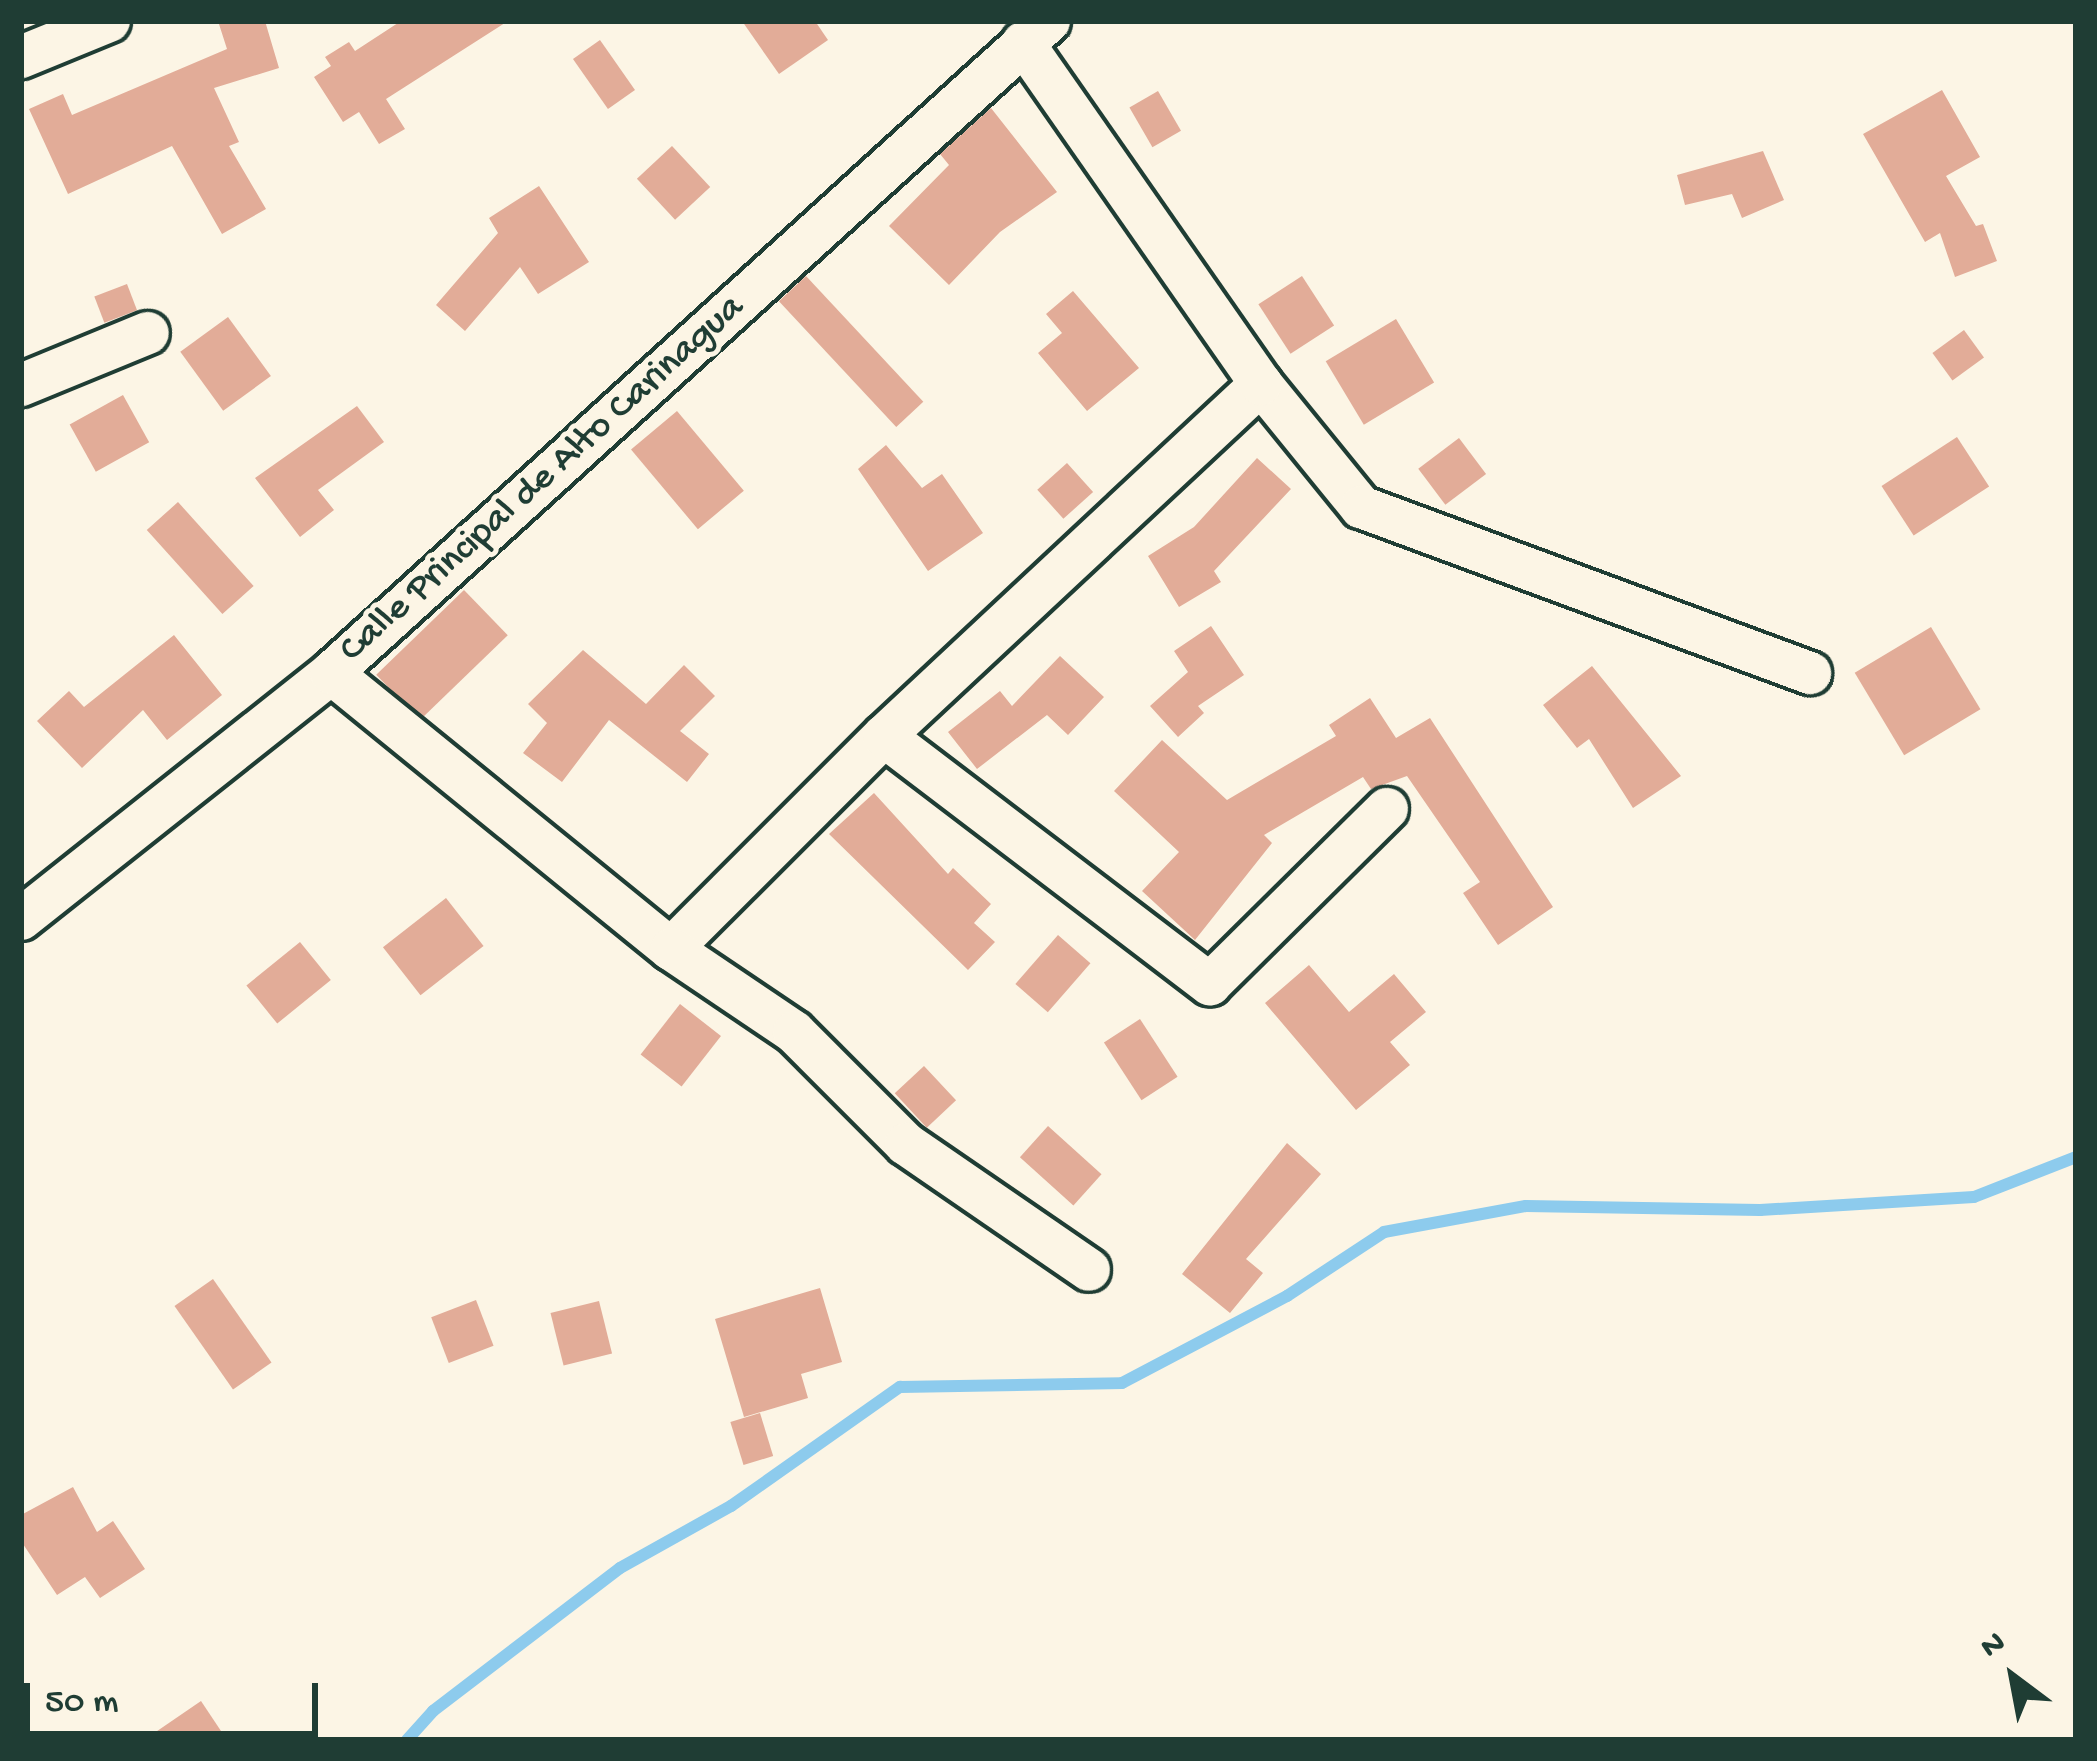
<!DOCTYPE html>
<html>
<head>
<meta charset="utf-8">
<style>
	body { margin:0 }
	#map { position:relative; width:2097px; height:1761px; overflow:hidden; background:#fcf5e5; font-family:"Gochi Hand",sans-serif }
	div>[style] { position:absolute }
	.stream>* { height:12px; margin:-6px; padding:0 6px; transform-origin:6px; border-radius:6px; background:#8dcbed }
	.building>* { inset:0; background:#e2ac98; transform-origin:0 0 }
	.roads { filter:drop-shadow(3px 0 #1f3d34) drop-shadow(-3px 0 #1f3d34) drop-shadow(0 3px #1f3d34) drop-shadow(0 -3px #1f3d34) }
	.minor>* { height:42px; margin:-21px; padding:0 21px; transform-origin:21px; border-radius:21px; background:#fcf5e5 }
	span { translate:-50% -50%; white-space:nowrap; text-align:center; line-height:1.15; -webkit-text-stroke:10px #fcf5e5; paint-order:stroke }
	.street-label { font-size:39px; color:#1f3d34 }
	.frame { position:absolute; inset:0; border:24px solid #1f3d34; pointer-events:none }
	.north { position:absolute; left:1953px; top:1617px; width:120px; height:120px; -webkit-text-stroke:9px #fcf5e5; paint-order:stroke; rotate:328deg; font-size:33px; font-weight:700; line-height:48px; text-align:center; color:#1f3d34 }
	.north::after { content:''; display:block; margin:auto; width:42px; height:54px; background:#1f3d34; clip-path:polygon(50% 0,100% 100%,50% 72%,0 100%) }
	.scale { position:absolute; left:24px; top:1683px; width:294px; height:54px; box-sizing:border-box; border:6px solid #1f3d34; border-top:0; padding-left:15px; font-size:36px; line-height:42px; white-space:nowrap; color:#1f3d34; -webkit-text-stroke:9px #fcf5e5; paint-order:stroke }
</style>
</head>
<body>
<div id="map">
	<div class="stream">
		<i style="left:407px;top:1740px;width:39px;rotate:-48deg"></i>
		<i style="left:433px;top:1711px;width:235px;rotate:-37.4deg"></i>
		<i style="left:620px;top:1568px;width:127px;rotate:-29.2deg"></i>
		<i style="left:731px;top:1506px;width:207px;rotate:-35.2deg"></i>
		<i style="left:900px;top:1387px;width:222px;rotate:-1deg"></i>
		<i style="left:1122px;top:1383px;width:187px;rotate:-27.8deg"></i>
		<i style="left:1287px;top:1296px;width:116px;rotate:-33.4deg"></i>
		<i style="left:1384px;top:1232px;width:144px;rotate:-10.4deg"></i>
		<i style="left:1526px;top:1206px;width:234px;rotate:1deg"></i>
		<i style="left:1760px;top:1210px;width:214px;rotate:-3.5deg"></i>
		<i style="left:1974px;top:1197px;width:110px;rotate:-21.4deg"></i>
	</div>
	<div class="building">
		<i style="clip-path:polygon(218px 21px,265px 21px,279px 68px,214px 88px,239px 142px,229px 146px,266px 209px,222px 234px,172px 146px,68px 194px,29px 109px,63px 94px,72px 115px,227px 49px)"></i>
		<i style="clip-path:polygon(401px 21px,508px 21px,386px 99px,405px 129px,379px 144px,359px 112px,343px 122px,314px 77px,331px 66px,325px 57px,349px 42px,355px 51px)"></i>
		<i style="clip-path:polygon(742px 21px,815px 21px,828px 40px,779px 74px)"></i>
		<i style="left:600px;top:40px;width:61px;height:33px;rotate:55deg"></i>
		<i style="clip-path:polygon(1942px 90px,1980px 157px,1946px 176px,1976px 226px,1983px 224px,1997px 261px,1955px 277px,1940px 233px,1925px 242px,1863px 134px)"></i>
		<i style="left:1158px;top:91px;width:46px;height:33px;rotate:60deg"></i>
		<i style="clip-path:polygon(991px 108px,1057px 192px,1000px 232px,949px 285px,889px 226px,949px 165px,940px 154px)"></i>
		<i style="left:672px;top:146px;width:56px;height:48px;rotate:47deg"></i>
		<i style="clip-path:polygon(1763px 151px,1784px 200px,1742px 218px,1732px 194px,1685px 205px,1677px 175px)"></i>
		<i style="clip-path:polygon(539px 186px,589px 262px,538px 294px,520px 267px,465px 331px,436px 305px,498px 233px,489px 218px)"></i>
		<i style="left:806px;top:276px;width:172px;height:37px;rotate:47deg"></i>
		<i style="left:1302px;top:276px;width:59px;height:52px;rotate:57deg"></i>
		<i style="left:127px;top:284px;width:28px;height:35px;rotate:69deg"></i>
		<i style="clip-path:polygon(1073px 291px,1139px 368px,1087px 411px,1038px 353px,1062px 333px,1046px 314px)"></i>
		<i style="left:228px;top:317px;width:73px;height:59px;rotate:54deg"></i>
		<i style="left:1396px;top:319px;width:74px;height:82px;rotate:59deg"></i>
		<i style="left:1964px;top:330px;width:34px;height:39px;rotate:54deg"></i>
		<i style="left:123px;top:395px;width:54px;height:61px;rotate:61deg"></i>
		<i style="clip-path:polygon(357px 406px,384px 442px,318px 490px,334px 510px,300px 537px,255px 478px)"></i>
		<i style="left:677px;top:411px;width:104px;height:60px;rotate:50deg"></i>
		<i style="left:1957px;top:437px;width:59px;height:90px;rotate:57deg"></i>
		<i style="left:1459px;top:438px;width:45px;height:51px;rotate:53deg"></i>
		<i style="clip-path:polygon(886px 445px,922px 488px,942px 474px,983px 533px,928px 571px,858px 469px)"></i>
		<i style="clip-path:polygon(1257px 458px,1291px 489px,1214px 571px,1221px 582px,1179px 607px,1148px 556px,1194px 527px)"></i>
		<i style="left:1067px;top:463px;width:39px;height:40px;rotate:48deg"></i>
		<i style="left:178px;top:502px;width:113px;height:42px;rotate:48deg"></i>
		<i style="left:464px;top:590px;width:63px;height:122px;rotate:46deg"></i>
		<i style="clip-path:polygon(1211px 626px,1244px 675px,1198px 706px,1204px 713px,1178px 737px,1150px 706px,1188px 672px,1174px 651px)"></i>
		<i style="left:1931px;top:627px;width:96px;height:89px;rotate:59deg"></i>
		<i style="clip-path:polygon(174px 635px,222px 695px,167px 740px,143px 710px,82px 768px,37px 721px,69px 691px,84px 707px)"></i>
		<i style="clip-path:polygon(583px 650px,646px 704px,684px 665px,715px 696px,680px 731px,709px 754px,687px 782px,609px 720px,562px 782px,523px 753px,547px 723px,528px 704px)"></i>
		<i style="clip-path:polygon(1060px 656px,1104px 697px,1068px 735px,1047px 715px,977px 769px,948px 732px,1000px 691px,1012px 706px)"></i>
		<i style="clip-path:polygon(1592px 666px,1681px 776px,1633px 808px,1589px 739px,1577px 748px,1543px 705px)"></i>
		<i style="clip-path:polygon(1370px 698px,1396px 738px,1430px 718px,1553px 907px,1498px 945px,1463px 893px,1480px 882px,1407px 776px,1371px 789px,1363px 777px,1264px 835px,1272px 843px,1195px 940px,1142px 891px,1179px 852px,1114px 791px,1162px 740px,1227px 800px,1336px 736px,1329px 725px)"></i>
		<i style="clip-path:polygon(874px 793px,948px 874px,953px 868px,991px 904px,974px 923px,995px 942px,968px 970px,829px 834px)"></i>
		<i style="left:446px;top:898px;width:61px;height:80px;rotate:52deg"></i>
		<i style="left:1058px;top:935px;width:43px;height:65px;rotate:41deg"></i>
		<i style="left:300px;top:942px;width:49px;height:69px;rotate:51deg"></i>
		<i style="clip-path:polygon(1309px 965px,1349px 1012px,1394px 974px,1426px 1012px,1390px 1042px,1410px 1065px,1356px 1110px,1265px 1003px)"></i>
		<i style="left:680px;top:1004px;width:52px;height:64px;rotate:38deg"></i>
		<i style="left:1140px;top:1019px;width:69px;height:43px;rotate:57deg"></i>
		<i style="left:924px;top:1066px;width:47px;height:40px;rotate:47deg"></i>
		<i style="left:1048px;top:1126px;width:72px;height:42px;rotate:42deg"></i>
		<i style="clip-path:polygon(1287px 1143px,1321px 1174px,1246px 1259px,1263px 1273px,1230px 1313px,1182px 1274px)"></i>
		<i style="left:213px;top:1279px;width:102px;height:47px;rotate:55deg"></i>
		<i style="clip-path:polygon(820px 1288px,842px 1362px,801px 1374px,808px 1398px,744px 1417px,715px 1319px)"></i>
		<i style="left:476px;top:1300px;width:49px;height:48px;rotate:69deg"></i>
		<i style="left:599px;top:1301px;width:54px;height:50px;rotate:76deg"></i>
		<i style="left:760px;top:1413px;width:45px;height:31px;rotate:73deg"></i>
		<i style="clip-path:polygon(73px 1487px,97px 1532px,113px 1521px,145px 1569px,100px 1598px,85px 1577px,57px 1595px,21px 1541px,21px 1515px)"></i>
		<i style="clip-path:polygon(201px 1701px,227px 1740px,144px 1740px)"></i>
	</div>
	<div class="roads">
		<div class="minor">
			<i style="left:21px;top:57px;width:95px;rotate:-22.2deg"></i>
			<i style="left:1261px;top:384px;width:159px;rotate:50.9deg"></i>
			<i style="left:1361px;top:507px;width:479px;rotate:20.3deg"></i>
			<i style="left:21px;top:385px;width:137px;rotate:-22.3deg"></i>
			<i style="left:331px;top:673px;width:438px;rotate:39.1deg"></i>
			<i style="left:671px;top:949px;width:301px;rotate:-45deg"></i>
			<i style="left:884px;top:736px;width:516px;rotate:-43.04deg"></i>
			<i style="left:1261px;top:384px;width:416px;rotate:-124.9deg"></i>
			<i style="left:884px;top:736px;width:410px;rotate:37.3deg"></i>
			<i style="left:1210px;top:984px;width:249px;rotate:-44.7deg"></i>
			<i style="left:21px;top:919px;width:396px;rotate:-38.4deg"></i>
			<i style="left:331px;top:673px;width:970px;rotate:-42.24deg"></i>
			<i style="left:671px;top:949px;width:148px;rotate:34deg"></i>
			<i style="left:794px;top:1032px;width:158px;rotate:45deg"></i>
			<i style="left:906px;top:1144px;width:222px;rotate:34.5deg"></i>
		</div>
	</div>
	<div class="street-label">
		<span style="left:543px;top:480px;rotate:-42deg">Calle Principal de Alto Carinagua</span>
	</div>
	<div class="frame"></div>
	<div class="north">N</div>
	<div class="scale">50 m</div>
</div>
</body>
</html>
